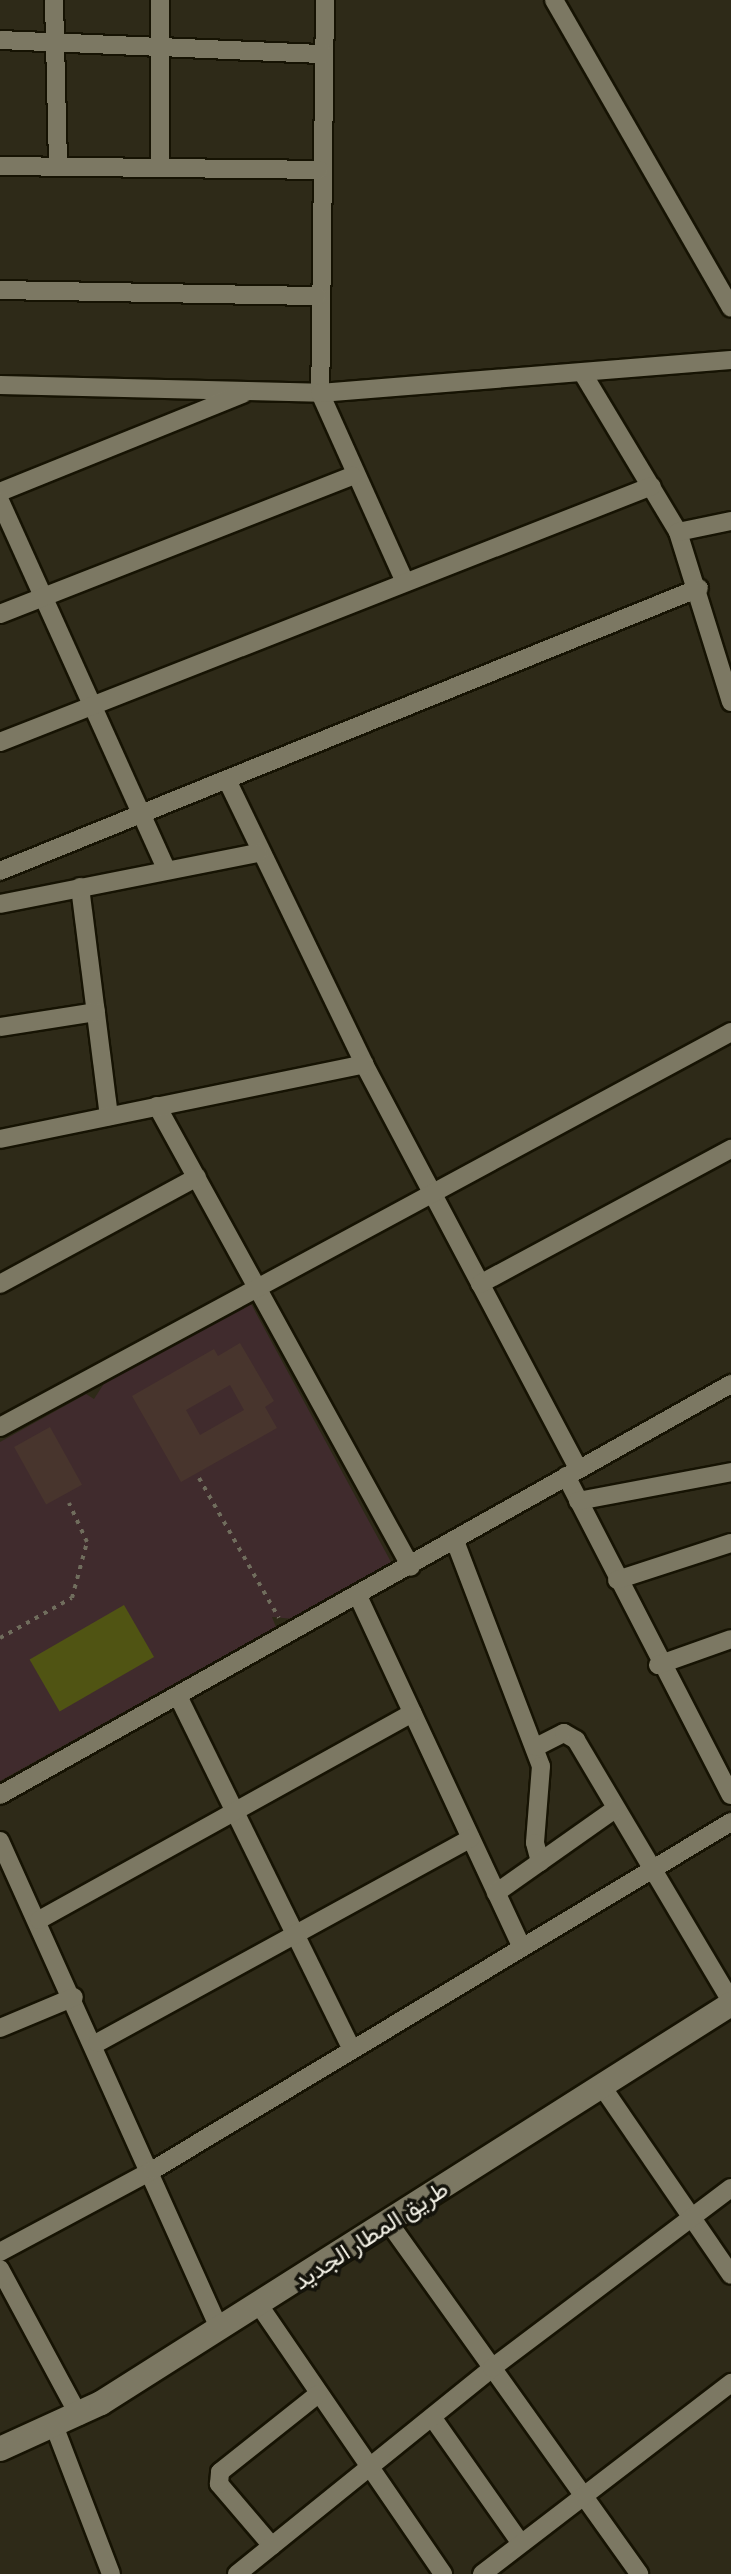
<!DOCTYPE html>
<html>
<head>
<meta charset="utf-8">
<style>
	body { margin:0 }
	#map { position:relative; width:731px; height:2574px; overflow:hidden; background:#2e2a18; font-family:Commissioner,Vazirmatn,sans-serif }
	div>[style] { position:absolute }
	.education>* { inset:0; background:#402b2d }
	.green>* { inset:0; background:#505413; transform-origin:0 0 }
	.building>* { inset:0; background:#48352d; transform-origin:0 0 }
	.path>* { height:4px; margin-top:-2px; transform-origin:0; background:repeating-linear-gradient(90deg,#706d5d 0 4px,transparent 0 10px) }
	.roads { filter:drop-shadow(2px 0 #161303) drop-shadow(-2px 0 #161303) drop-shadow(0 2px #161303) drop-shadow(0 -2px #161303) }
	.street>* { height:18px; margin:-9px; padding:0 9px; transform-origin:9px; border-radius:9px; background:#7c7863 }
	.secondary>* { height:24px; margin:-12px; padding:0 12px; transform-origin:12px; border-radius:12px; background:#7c7863 }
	span { translate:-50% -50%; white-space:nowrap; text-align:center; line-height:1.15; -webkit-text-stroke:7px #14130b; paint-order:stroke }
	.street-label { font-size:24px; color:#f1efe4 }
</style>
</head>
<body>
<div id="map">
	<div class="education">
		<i style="clip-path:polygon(250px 1302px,391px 1562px,294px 1619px,272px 1617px,276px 1627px,0 1781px,0 1442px,86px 1394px,94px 1399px,105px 1382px)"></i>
	</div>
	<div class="green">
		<i style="left:124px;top:1605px;width:60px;height:109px;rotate:60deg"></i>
	</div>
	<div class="building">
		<i style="clip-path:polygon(evenodd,240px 1343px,274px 1401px,265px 1407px,277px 1428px,181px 1482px,132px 1396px,214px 1349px,218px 1356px,240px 1343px,230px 1385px,244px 1410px,200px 1435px,186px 1410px,230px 1385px)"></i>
		<i style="left:50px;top:1427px;width:66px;height:41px;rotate:61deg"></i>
	</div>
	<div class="path">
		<i style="left:199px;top:1478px;width:161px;rotate:60.3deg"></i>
		<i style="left:0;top:1638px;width:82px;rotate:-29.1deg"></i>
		<i style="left:72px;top:1598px;width:58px;rotate:-75deg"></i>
		<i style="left:87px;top:1542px;width:43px;rotate:-114.8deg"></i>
	</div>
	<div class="roads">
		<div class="street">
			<i style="left:54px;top:0;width:166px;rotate:88.6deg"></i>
			<i style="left:325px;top:0;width:393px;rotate:90.7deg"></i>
			<i style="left:320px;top:393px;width:207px;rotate:65.8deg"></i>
			<i style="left:554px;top:0;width:355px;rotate:60.1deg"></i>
			<i style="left:0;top:40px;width:324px;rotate:2.5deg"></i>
			<i style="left:0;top:166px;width:319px;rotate:0.7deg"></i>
			<i style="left:160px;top:167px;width:167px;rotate:-90deg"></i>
			<i style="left:0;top:290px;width:317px;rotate:1.1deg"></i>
			<i style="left:585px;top:377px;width:181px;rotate:59deg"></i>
			<i style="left:678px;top:532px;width:178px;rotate:72.7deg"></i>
			<i style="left:0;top:385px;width:320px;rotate:1.4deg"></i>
			<i style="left:320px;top:393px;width:412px;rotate:-4.6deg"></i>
			<i style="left:0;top:492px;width:262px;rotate:-22deg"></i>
			<i style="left:0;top:501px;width:404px;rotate:65.7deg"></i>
			<i style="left:678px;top:532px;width:54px;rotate:-11.7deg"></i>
			<i style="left:0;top:614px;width:379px;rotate:-21.4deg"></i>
			<i style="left:0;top:742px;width:700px;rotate:-21.44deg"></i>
			<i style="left:227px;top:780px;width:315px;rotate:64.2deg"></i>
			<i style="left:364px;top:1064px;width:458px;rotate:62.1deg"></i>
			<i style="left:0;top:871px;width:754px;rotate:-22.04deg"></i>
			<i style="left:80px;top:887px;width:231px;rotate:82.8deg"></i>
			<i style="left:0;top:904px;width:263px;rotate:-11.2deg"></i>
			<i style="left:0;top:1027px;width:97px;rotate:-8.9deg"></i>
			<i style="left:157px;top:1106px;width:526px;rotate:61.15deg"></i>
			<i style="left:0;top:1139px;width:372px;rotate:-11.6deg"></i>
			<i style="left:0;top:1284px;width:224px;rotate:-28.5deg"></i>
			<i style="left:480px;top:1284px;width:285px;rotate:-28.3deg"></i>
			<i style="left:0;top:1427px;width:831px;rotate:-28.38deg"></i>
			<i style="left:566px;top:1476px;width:359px;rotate:62.7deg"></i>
			<i style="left:578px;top:1501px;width:156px;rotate:-10.7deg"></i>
			<i style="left:455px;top:1541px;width:241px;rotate:69.1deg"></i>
			<i style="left:541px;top:1766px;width:77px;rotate:94.5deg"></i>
			<i style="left:535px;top:1843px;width:20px;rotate:75deg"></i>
			<i style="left:617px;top:1580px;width:120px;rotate:-18deg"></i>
			<i style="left:358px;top:1596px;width:386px;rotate:65deg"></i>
			<i style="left:658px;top:1665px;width:77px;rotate:-19.6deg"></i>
			<i style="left:178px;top:1696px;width:391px;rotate:63.8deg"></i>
			<i style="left:536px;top:1747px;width:31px;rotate:-27deg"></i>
			<i style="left:564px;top:1733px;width:14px;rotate:30deg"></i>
			<i style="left:576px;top:1740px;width:304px;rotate:59.3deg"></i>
			<i style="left:0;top:1795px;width:839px;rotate:-29.35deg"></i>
			<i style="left:0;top:1841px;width:536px;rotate:65.78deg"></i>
			<i style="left:496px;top:1893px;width:146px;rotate:-35.2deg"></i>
			<i style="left:39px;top:1920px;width:427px;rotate:-29deg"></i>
			<i style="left:0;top:2028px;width:80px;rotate:-22.7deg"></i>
			<i style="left:97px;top:2043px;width:426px;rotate:-28.7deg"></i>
			<i style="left:601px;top:2085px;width:230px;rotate:55.6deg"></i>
			<i style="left:389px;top:2223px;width:431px;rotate:54.5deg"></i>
			<i style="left:0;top:2252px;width:174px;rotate:-28.2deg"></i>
			<i style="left:153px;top:2170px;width:675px;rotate:-31.05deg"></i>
			<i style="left:0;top:2269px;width:167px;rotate:61.7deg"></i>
			<i style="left:259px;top:2305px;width:326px;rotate:55.6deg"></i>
			<i style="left:432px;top:2417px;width:153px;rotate:54.9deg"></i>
			<i style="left:55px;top:2428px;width:156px;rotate:69deg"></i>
			<i style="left:272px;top:2546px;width:82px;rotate:-130.5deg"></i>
			<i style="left:219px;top:2484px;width:12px;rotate:-85deg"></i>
			<i style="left:220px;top:2472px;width:125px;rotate:-38.5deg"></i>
			<i style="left:237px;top:2574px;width:328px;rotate:-38.9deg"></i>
			<i style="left:492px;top:2368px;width:299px;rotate:-37deg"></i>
			<i style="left:482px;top:2574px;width:314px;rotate:-37.5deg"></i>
		</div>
		<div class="secondary">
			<i style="left:0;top:2449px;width:111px;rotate:-24.5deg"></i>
			<i style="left:101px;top:2403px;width:746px;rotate:-32.35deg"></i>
		</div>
	</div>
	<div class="street-label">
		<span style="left:370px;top:2234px;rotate:-33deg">طريق المطار الجديد</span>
	</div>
</div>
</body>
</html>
